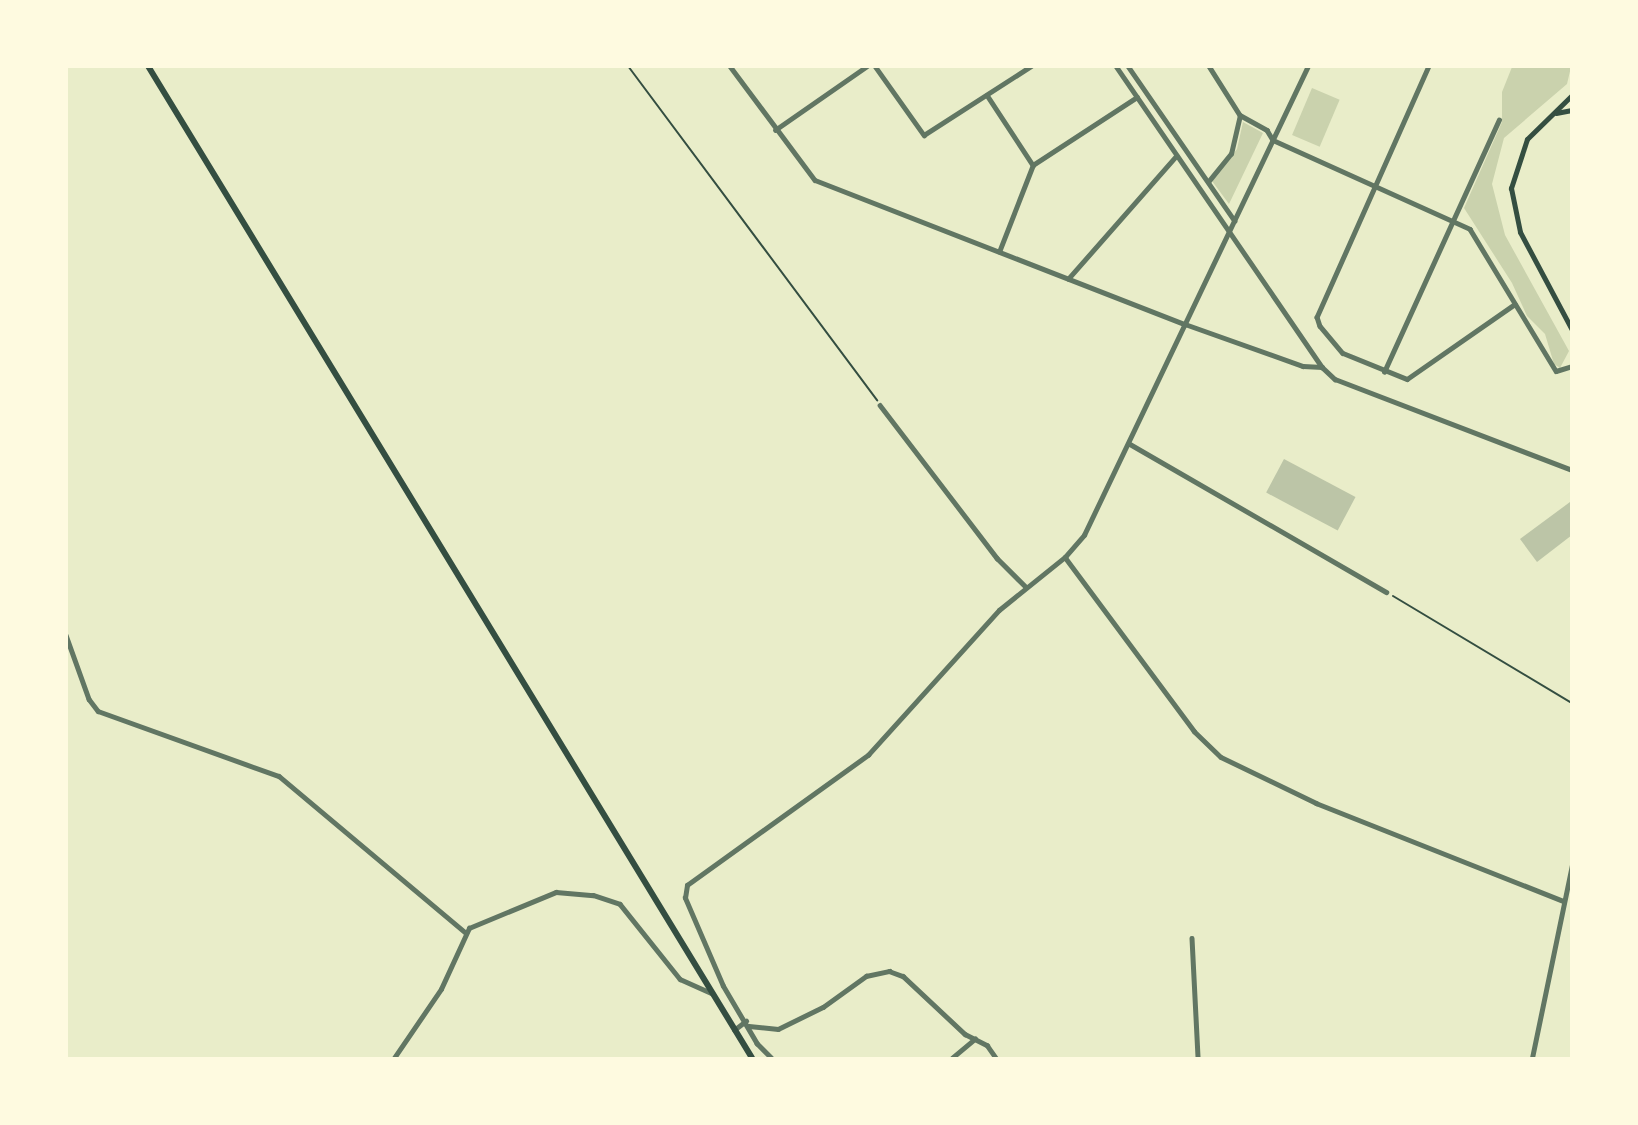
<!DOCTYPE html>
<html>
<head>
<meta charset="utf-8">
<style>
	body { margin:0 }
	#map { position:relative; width:1638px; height:1125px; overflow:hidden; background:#e9edc9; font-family:"PT Sans",sans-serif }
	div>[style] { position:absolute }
	.green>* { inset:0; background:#cad2ad; transform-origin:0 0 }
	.building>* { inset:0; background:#bcc5a7; transform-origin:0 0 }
	.path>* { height:2px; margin:-1px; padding:0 1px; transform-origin:1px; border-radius:1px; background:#344e41 }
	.minor>* { height:4.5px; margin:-2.25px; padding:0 2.25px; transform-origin:2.25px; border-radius:2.25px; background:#617663 }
	.secondary>* { height:5px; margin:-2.5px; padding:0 2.5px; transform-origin:2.5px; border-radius:2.5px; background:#344e41 }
	.primary>* { height:6px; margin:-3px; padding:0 3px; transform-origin:3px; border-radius:3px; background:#344e41 }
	span { translate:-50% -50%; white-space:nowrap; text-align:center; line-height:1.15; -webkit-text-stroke:7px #fefae0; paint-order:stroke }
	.frame { position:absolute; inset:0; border:68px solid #fefae0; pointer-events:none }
</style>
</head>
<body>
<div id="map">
	<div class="green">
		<i style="clip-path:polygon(1512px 67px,1571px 67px,1567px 84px,1504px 138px,1492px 184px,1505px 235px,1569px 351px,1560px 368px,1554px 364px,1545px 334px,1527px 316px,1512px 283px,1464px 208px,1502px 122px,1502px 92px)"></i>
		<i style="left:1312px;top:88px;width:30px;height:51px;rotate:23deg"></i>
		<i style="clip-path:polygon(1243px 122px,1263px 133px,1229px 204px,1212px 181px,1237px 149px)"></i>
	</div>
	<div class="building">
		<i style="left:1284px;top:459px;width:81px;height:38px;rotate:28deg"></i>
		<i style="clip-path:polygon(1570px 502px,1572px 535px,1537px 562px,1520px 539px)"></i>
	</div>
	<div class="path">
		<i style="left:628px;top:66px;width:417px;rotate:53.3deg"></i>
		<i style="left:1393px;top:596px;width:209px;rotate:30.9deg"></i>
	</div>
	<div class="minor">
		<i style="left:730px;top:66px;width:142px;rotate:53.3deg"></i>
		<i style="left:815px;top:180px;width:397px;rotate:21.3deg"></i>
		<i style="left:1185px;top:324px;width:125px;rotate:19.6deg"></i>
		<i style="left:1303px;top:366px;width:19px;rotate:3deg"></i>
		<i style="left:875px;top:66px;width:85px;rotate:54.6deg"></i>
		<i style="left:924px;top:135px;width:127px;rotate:-32.8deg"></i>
		<i style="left:1116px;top:66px;width:365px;rotate:55.6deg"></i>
		<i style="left:1322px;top:367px;width:18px;rotate:43deg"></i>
		<i style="left:1335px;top:379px;width:254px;rotate:21deg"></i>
		<i style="left:1128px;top:66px;width:188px;rotate:55.4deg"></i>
		<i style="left:1209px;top:66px;width:58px;rotate:57.7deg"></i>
		<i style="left:1240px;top:115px;width:31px;rotate:29deg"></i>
		<i style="left:1267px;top:130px;width:12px;rotate:59deg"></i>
		<i style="left:1273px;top:140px;width:216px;rotate:24.3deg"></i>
		<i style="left:1470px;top:229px;width:166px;rotate:58.8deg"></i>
		<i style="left:1556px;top:371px;width:17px;rotate:-17deg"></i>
		<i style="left:1429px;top:66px;width:275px;rotate:114deg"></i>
		<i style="left:1317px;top:317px;width:9px;rotate:72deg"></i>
		<i style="left:1320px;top:326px;width:35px;rotate:50deg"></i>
		<i style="left:1343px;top:353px;width:69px;rotate:22.1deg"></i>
		<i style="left:1407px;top:379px;width:131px;rotate:-34.8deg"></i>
		<i style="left:987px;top:95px;width:84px;rotate:56.7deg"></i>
		<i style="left:775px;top:130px;width:112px;rotate:-34.8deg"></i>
		<i style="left:1208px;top:182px;width:36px;rotate:-51deg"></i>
		<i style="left:1231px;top:154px;width:39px;rotate:-77deg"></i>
		<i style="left:999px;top:252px;width:93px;rotate:-68.7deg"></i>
		<i style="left:1033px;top:165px;width:124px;rotate:-33.2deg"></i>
		<i style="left:1068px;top:279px;width:164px;rotate:-48.7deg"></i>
		<i style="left:1384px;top:372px;width:277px;rotate:-65.5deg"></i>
		<i style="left:880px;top:405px;width:193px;rotate:52.6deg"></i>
		<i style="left:997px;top:558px;width:40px;rotate:45deg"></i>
		<i style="left:1130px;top:444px;width:296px;rotate:30deg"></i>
		<i style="left:1065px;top:557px;width:217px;rotate:53.4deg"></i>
		<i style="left:1194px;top:731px;width:37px;rotate:44deg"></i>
		<i style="left:1221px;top:757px;width:106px;rotate:25.8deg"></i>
		<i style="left:1316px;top:803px;width:266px;rotate:21.6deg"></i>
		<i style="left:66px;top:635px;width:68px;rotate:70.2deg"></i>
		<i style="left:89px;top:699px;width:15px;rotate:53deg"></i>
		<i style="left:98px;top:711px;width:192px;rotate:19.8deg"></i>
		<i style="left:279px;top:776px;width:244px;rotate:40deg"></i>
		<i style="left:1192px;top:938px;width:120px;rotate:87.1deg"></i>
		<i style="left:749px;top:1026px;width:29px;rotate:6deg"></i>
		<i style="left:778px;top:1029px;width:50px;rotate:-26.1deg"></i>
		<i style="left:823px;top:1007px;width:53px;rotate:-35.8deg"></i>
		<i style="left:866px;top:976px;width:24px;rotate:-12deg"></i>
		<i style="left:889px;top:971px;width:15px;rotate:20deg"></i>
		<i style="left:903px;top:976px;width:85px;rotate:43.1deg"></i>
		<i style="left:965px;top:1034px;width:25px;rotate:27deg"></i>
		<i style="left:987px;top:1045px;width:16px;rotate:55deg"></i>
		<i style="left:734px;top:1030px;width:15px;rotate:-37deg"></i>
		<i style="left:394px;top:1058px;width:83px;rotate:-55.7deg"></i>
		<i style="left:441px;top:989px;width:67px;rotate:-65.3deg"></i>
		<i style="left:469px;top:928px;width:94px;rotate:-22.5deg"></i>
		<i style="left:556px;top:892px;width:37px;rotate:5deg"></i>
		<i style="left:593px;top:895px;width:28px;rotate:18deg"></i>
		<i style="left:620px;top:904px;width:96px;rotate:51.3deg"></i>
		<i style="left:680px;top:979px;width:35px;rotate:24deg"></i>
		<i style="left:771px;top:1058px;width:20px;rotate:-135deg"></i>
		<i style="left:757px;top:1044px;width:67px;rotate:-120.4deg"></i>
		<i style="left:723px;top:986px;width:96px;rotate:-113.4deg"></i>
		<i style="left:685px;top:898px;width:13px;rotate:-81deg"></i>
		<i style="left:687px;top:885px;width:223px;rotate:-35.7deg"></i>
		<i style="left:868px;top:755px;width:195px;rotate:-47.9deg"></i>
		<i style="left:999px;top:610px;width:85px;rotate:-38.8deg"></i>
		<i style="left:1065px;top:557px;width:29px;rotate:-49deg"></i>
		<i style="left:1084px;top:535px;width:520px;rotate:-64.47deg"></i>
		<i style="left:952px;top:1058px;width:30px;rotate:-40deg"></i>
		<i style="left:1532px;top:1058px;width:198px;rotate:-78.3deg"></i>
	</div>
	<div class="secondary">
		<i style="left:1572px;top:95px;width:63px;rotate:135.6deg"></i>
		<i style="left:1527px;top:139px;width:52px;rotate:108.1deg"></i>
		<i style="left:1511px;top:188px;width:45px;rotate:78.4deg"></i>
		<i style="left:1520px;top:232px;width:111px;rotate:62deg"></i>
		<i style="left:1556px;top:113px;width:16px;rotate:-11deg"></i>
	</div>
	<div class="primary">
		<i style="left:148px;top:66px;width:1161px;rotate:58.66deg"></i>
	</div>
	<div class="frame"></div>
</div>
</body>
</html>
